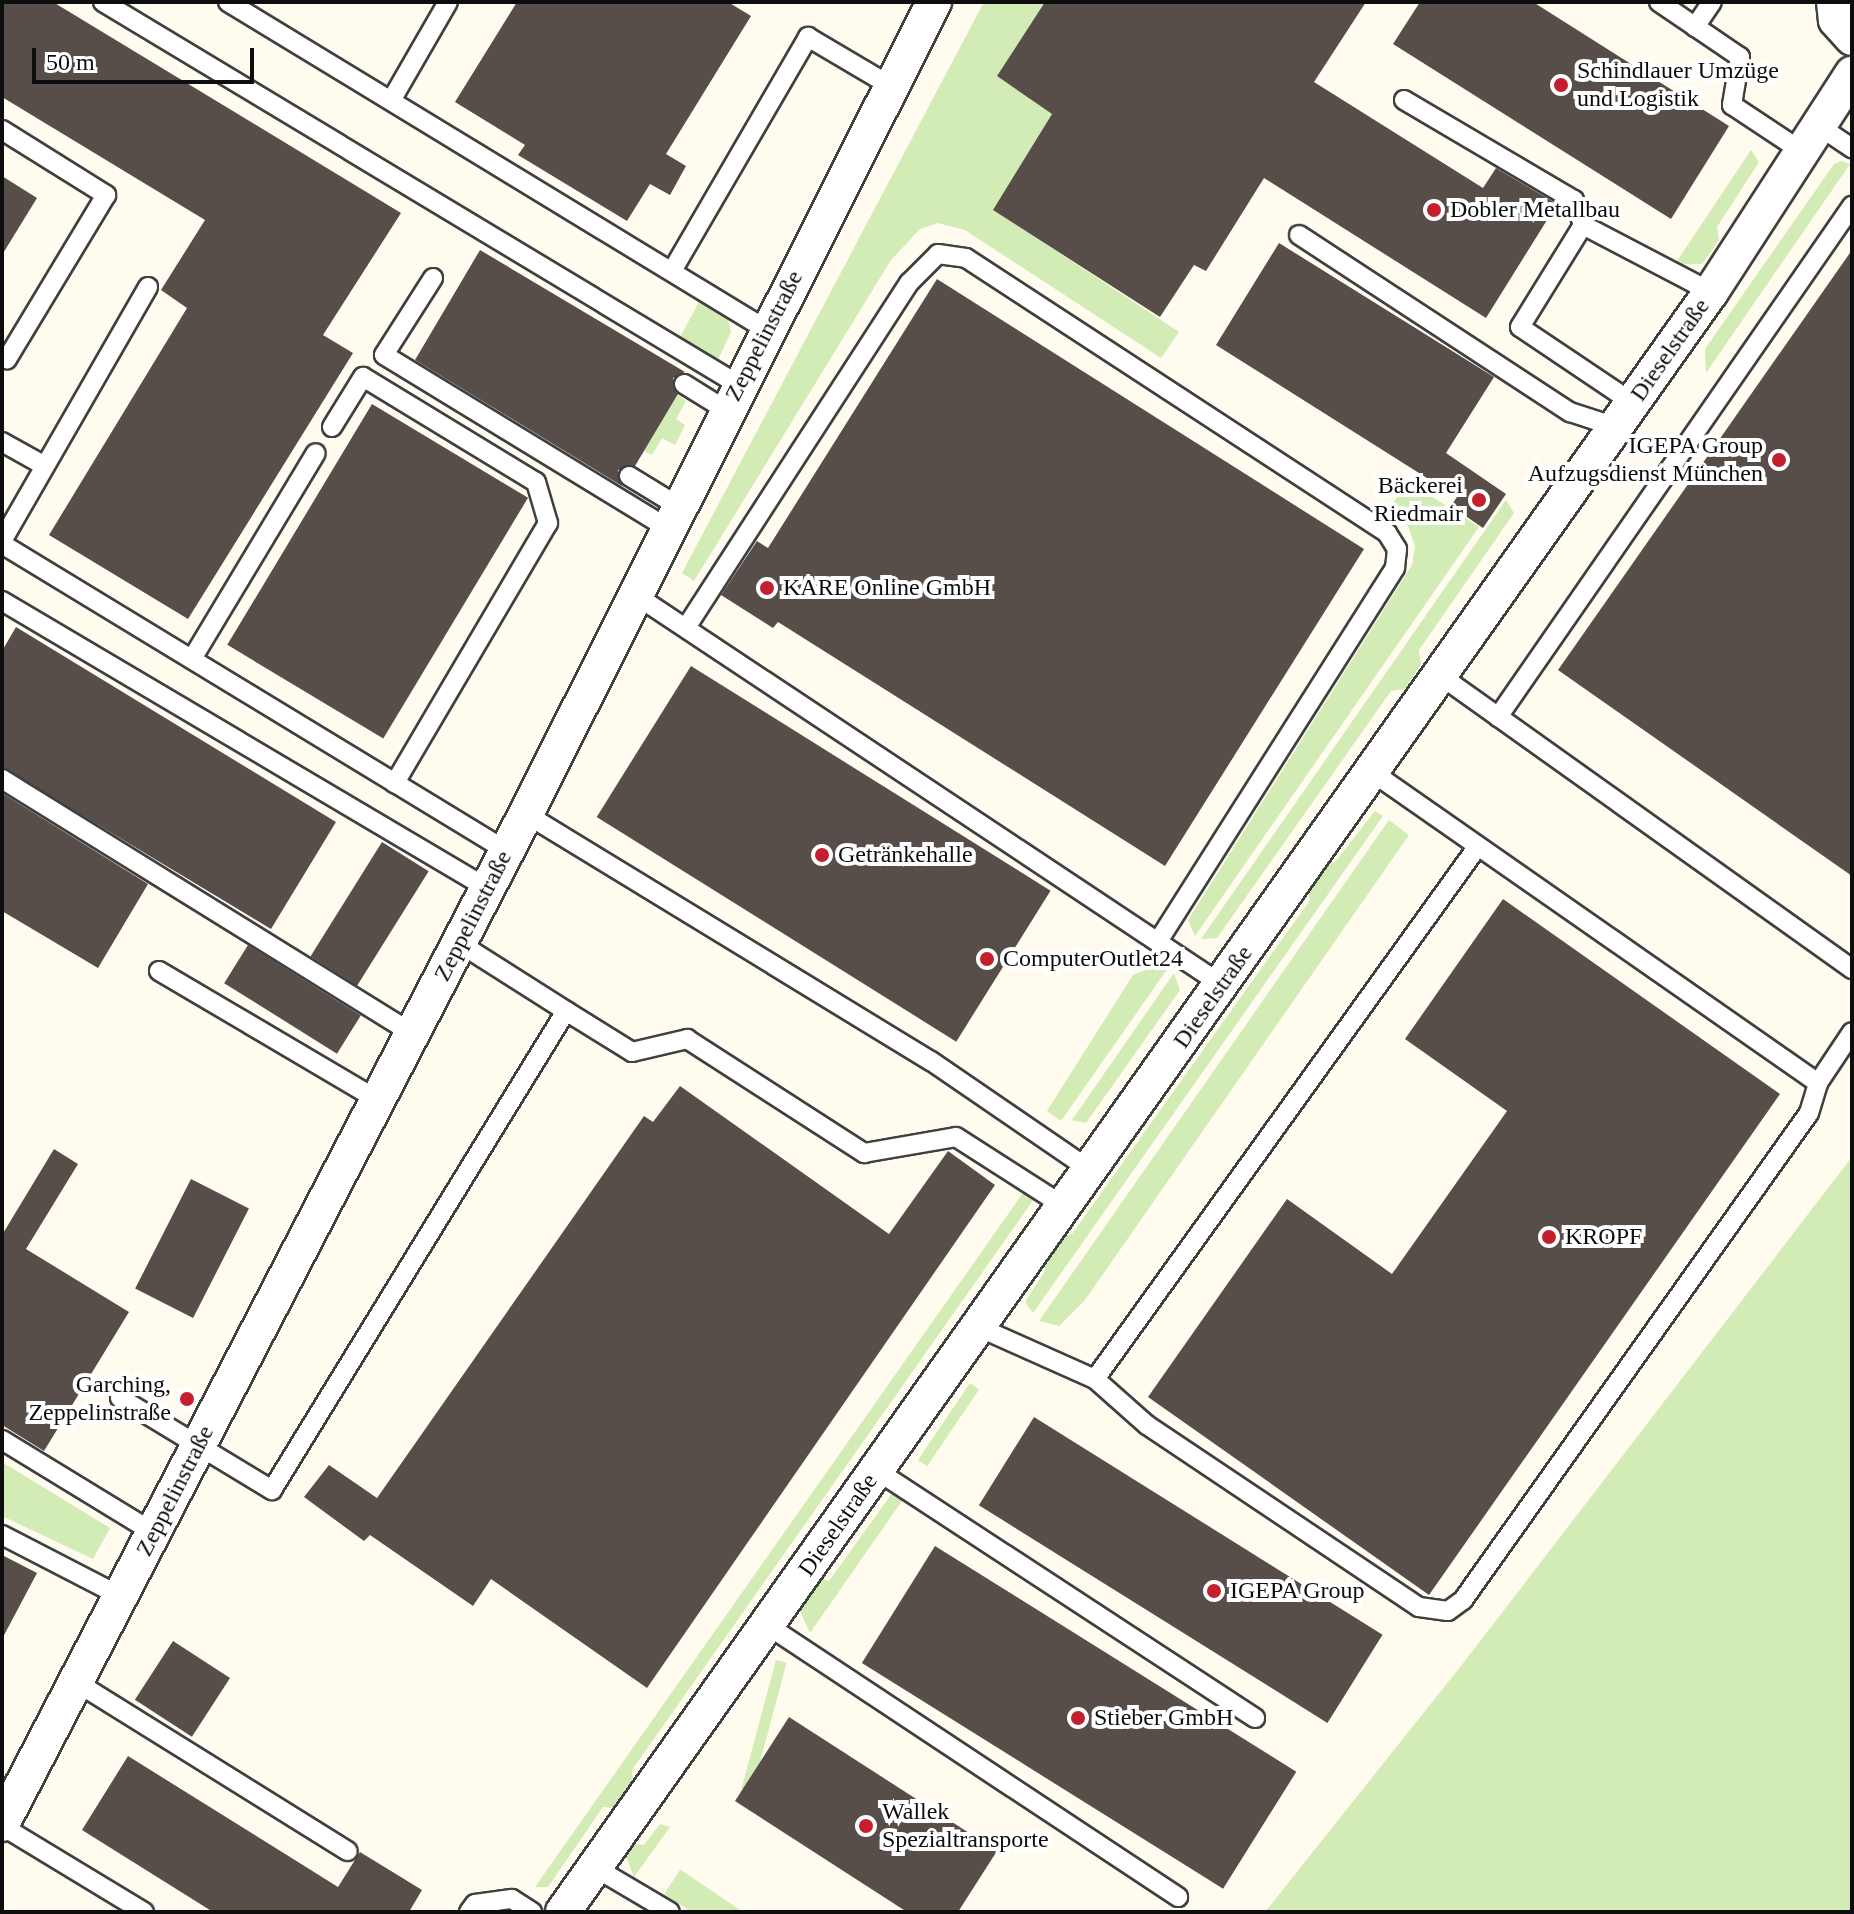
<!DOCTYPE html>
<html>
<head>
<meta charset="utf-8">
<style>
	body { margin:0 }
	#map { position:relative; width:1854px; height:1914px; overflow:hidden; background:#fffbee; font-family:Georgia,serif }
	div>[style] { position:absolute }
	.green>* { inset:0; background:#d3ebb5; transform-origin:0 0 }
	.building>* { inset:0; background:#574e49; transform-origin:0 0 }
	.roads { filter:drop-shadow(2px 0 #404040) drop-shadow(-2px 0 #404040) drop-shadow(0 2px #404040) drop-shadow(0 -2px #404040) }
	.lane>* { height:18px; margin:-9px; padding:0 9px; transform-origin:9px; border-radius:9px; background:#fff }
	.street>* { height:34px; margin:-17px; padding:0 17px; transform-origin:17px; border-radius:17px; background:#fff }
	.dots>* { width:22px; height:22px; translate:-50% -50%; box-sizing:border-box; border:4px solid #fff; border-radius:50% }
	span { translate:-50% -50%; white-space:nowrap; text-align:center; line-height:1.15; -webkit-text-stroke:8px #fff; paint-order:stroke }
	.poi-label { font-size:24px; color:#0d0d0d }
	.left { translate:0 -50%; text-align:left }
	.right { translate:-100% -50%; text-align:right }
	.street-label { font-size:24px; color:#0d0d0d }
	.frame { position:absolute; inset:0; border:4px solid #0d0d0d; pointer-events:none }
	.scale { position:absolute; left:32px; top:48px; width:222px; height:36px; box-sizing:border-box; border:4px solid #0d0d0d; border-top:0; padding-left:10px; font-size:24px; line-height:28px; white-space:nowrap; color:#0d0d0d; -webkit-text-stroke:6px #fff; paint-order:stroke }
</style>
</head>
<body>
<div id="map">
	<div class="green">
		<i style="clip-path:polygon(984px 2px,1045px 2px,997px 76px,1052px 114px,994px 210px,1179px 332px,1161px 358px,965px 230px,938px 223px,920px 229px,891px 260px,694px 581px,682px 573px)"></i>
		<i style="clip-path:polygon(1751px 150px,1759px 162px,1717px 227px,1719px 240px,1702px 264px,1675px 264px)"></i>
		<i style="clip-path:polygon(1842px 161px,1850px 164px,1706px 373px,1705px 349px,1834px 164px)"></i>
		<i style="clip-path:polygon(700px 300px,727px 316px,731px 332px,717px 362px,679px 339px)"></i>
		<i style="clip-path:polygon(678px 395px,686px 401px,676px 419px,685px 425px,675px 445px,662px 438px,652px 455px,644px 451px)"></i>
		<i style="clip-path:polygon(1408px 481px,1479px 527px,1195px 936px,1188px 920px,1412px 565px,1415px 546px,1403px 512px,1392px 504px)"></i>
		<i style="clip-path:polygon(1506px 500px,1514px 513px,1419px 650px,1421px 664px,1405px 689px,1391px 691px,1217px 938px,1201px 939px)"></i>
		<i style="clip-path:polygon(1375px 811px,1383px 816px,1033px 1313px,1025px 1302px,1045px 1271px,1044px 1259px,1059px 1238px,1072px 1234px,1310px 900px,1306px 886px,1324px 864px,1335px 862px)"></i>
		<i style="clip-path:polygon(1389px 820px,1409px 835px,1085px 1300px,1059px 1326px,1039px 1321px)"></i>
		<i style="clip-path:polygon(1152px 957px,1168px 968px,1061px 1121px,1047px 1111px,1133px 975px,1143px 971px)"></i>
		<i style="clip-path:polygon(1174px 973px,1180px 990px,1086px 1123px,1072px 1120px)"></i>
		<i style="clip-path:polygon(1852px 1157px,1852px 1912px,1265px 1912px,1468px 1657px)"></i>
		<i style="clip-path:polygon(1023px 1193px,1034px 1199px,632px 1770px,633px 1784px,617px 1808px,603px 1807px,548px 1887px,535px 1887px)"></i>
		<i style="left:970px;top:1383px;width:11px;height:93px;rotate:34deg"></i>
		<i style="clip-path:polygon(2px 1462px,110px 1528px,93px 1559px,2px 1516px)"></i>
		<i style="clip-path:polygon(893px 1492px,904px 1498px,810px 1633px,799px 1609px,820px 1579px,829px 1581px)"></i>
		<i style="left:776px;top:1660px;width:11px;height:133px;rotate:15deg"></i>
		<i style="clip-path:polygon(660px 1824px,670px 1827px,634px 1877px,626px 1856px,634px 1844px,644px 1845px)"></i>
		<i style="clip-path:polygon(680px 1870px,681px 1870px,743px 1912px,692px 1912px,664px 1894px)"></i>
	</div>
	<div class="building">
		<i style="clip-path:polygon(2px 2px,53px 2px,401px 213px,323px 335px,353px 353px,188px 619px,49px 535px,187px 308px,161px 290px,205px 220px,2px 97px)"></i>
		<i style="clip-path:polygon(517px 2px,728px 2px,751px 16px,666px 154px,686px 166px,670px 195px,650px 184px,627px 221px,518px 155px,525px 145px,455px 102px)"></i>
		<i style="clip-path:polygon(1045px 2px,1366px 2px,1314px 82px,1483px 188px,1496px 168px,1557px 204px,1486px 318px,1264px 178px,1206px 271px,1194px 265px,1160px 317px,993px 210px,1052px 114px,997px 76px)"></i>
		<i style="clip-path:polygon(1420px 2px,1533px 2px,1729px 126px,1671px 219px,1393px 44px)"></i>
		<i style="clip-path:polygon(2px 176px,37px 198px,2px 255px)"></i>
		<i style="clip-path:polygon(1279px 243px,1494px 377px,1446px 453px,1506px 494px,1483px 528px,1451px 506px,1457px 497px,1216px 345px)"></i>
		<i style="clip-path:polygon(480px 250px,685px 372px,673px 378px,678px 394px,635px 466px,618px 470px,622px 486px,415px 360px)"></i>
		<i style="clip-path:polygon(1852px 250px,1852px 876px,1558px 670px)"></i>
		<i style="clip-path:polygon(937px 279px,1364px 549px,1165px 866px,778px 622px,773px 628px,721px 595px,757px 541px,768px 548px)"></i>
		<i style="left:372px;top:404px;width:182px;height:281px;rotate:31deg"></i>
		<i style="clip-path:polygon(16px 627px,336px 822px,271px 929px,2px 767px,2px 651px)"></i>
		<i style="left:691px;top:666px;width:424px;height:178px;rotate:32deg"></i>
		<i style="clip-path:polygon(2px 793px,148px 884px,98px 968px,2px 911px)"></i>
		<i style="left:382px;top:842px;width:55px;height:135px;rotate:32deg"></i>
		<i style="clip-path:polygon(1503px 899px,1780px 1094px,1429px 1595px,1148px 1397px,1287px 1199px,1392px 1274px,1507px 1111px,1405px 1039px)"></i>
		<i style="left:248px;top:945px;width:133px;height:45px;rotate:32deg"></i>
		<i style="clip-path:polygon(680px 1086px,889px 1234px,948px 1151px,995px 1185px,647px 1688px,491px 1579px,473px 1606px,370px 1535px,364px 1541px,304px 1497px,329px 1465px,377px 1498px,644px 1116px,653px 1122px)"></i>
		<i style="clip-path:polygon(54px 1149px,78px 1164px,26px 1249px,129px 1312px,44px 1451px,2px 1425px,2px 1235px)"></i>
		<i style="left:191px;top:1179px;width:65px;height:123px;rotate:27deg"></i>
		<i style="left:1034px;top:1417px;width:411px;height:104px;rotate:32deg"></i>
		<i style="left:935px;top:1546px;width:426px;height:138px;rotate:32deg"></i>
		<i style="clip-path:polygon(2px 1555px,37px 1573px,2px 1639px)"></i>
		<i style="left:173px;top:1641px;width:68px;height:70px;rotate:33deg"></i>
		<i style="clip-path:polygon(789px 1717px,997px 1851px,958px 1912px,907px 1912px,735px 1801px)"></i>
		<i style="clip-path:polygon(128px 1756px,338px 1887px,360px 1852px,422px 1890px,409px 1912px,213px 1912px,82px 1830px)"></i>
	</div>
	<div class="roads">
		<div class="lane">
			<i style="left:103px;top:2px;width:742px;rotate:31.06deg"></i>
			<i style="left:228px;top:2px;width:631px;rotate:31.32deg"></i>
			<i style="left:1659px;top:2px;width:98px;rotate:34.2deg"></i>
			<i style="left:1740px;top:57px;width:49px;rotate:99.5deg"></i>
			<i style="left:1732px;top:105px;width:85px;rotate:33.5deg"></i>
			<i style="left:1695px;top:27px;width:30px;rotate:-56deg"></i>
			<i style="left:392px;top:99px;width:112px;rotate:-60deg"></i>
			<i style="left:1404px;top:100px;width:197px;rotate:30.5deg"></i>
			<i style="left:1574px;top:200px;width:27px;rotate:70deg"></i>
			<i style="left:1819px;top:126px;width:40px;rotate:34deg"></i>
			<i style="left:2px;top:130px;width:123px;rotate:32deg"></i>
			<i style="left:106px;top:195px;width:192px;rotate:121.1deg"></i>
			<i style="left:7px;top:359px;width:5px;rotate:-158deg"></i>
			<i style="left:1299px;top:235px;width:324px;rotate:33.2deg"></i>
			<i style="left:1570px;top:412px;width:48px;rotate:18.1deg"></i>
			<i style="left:672px;top:271px;width:271px;rotate:-59.8deg"></i>
			<i style="left:808px;top:37px;width:96px;rotate:30.6deg"></i>
			<i style="left:433px;top:278px;width:91px;rotate:122.5deg"></i>
			<i style="left:384px;top:355px;width:332px;rotate:31.4deg"></i>
			<i style="left:684px;top:384px;width:49px;rotate:31.8deg"></i>
			<i style="left:1633px;top:403px;width:136px;rotate:-146.1deg"></i>
			<i style="left:1520px;top:327px;width:120px;rotate:-58.3deg"></i>
			<i style="left:1583px;top:225px;width:144px;rotate:27.6deg"></i>
			<i style="left:332px;top:427px;width:59px;rotate:-58.2deg"></i>
			<i style="left:363px;top:377px;width:202px;rotate:31.3deg"></i>
			<i style="left:536px;top:482px;width:43px;rotate:73.7deg"></i>
			<i style="left:548px;top:523px;width:302px;rotate:120.5deg"></i>
			<i style="left:2px;top:442px;width:49px;rotate:29.2deg"></i>
			<i style="left:629px;top:476px;width:57px;rotate:31.5deg"></i>
			<i style="left:2px;top:541px;width:293px;rotate:-60.1deg"></i>
			<i style="left:2px;top:544px;width:591px;rotate:31.3deg"></i>
			<i style="left:634px;top:594px;width:705px;rotate:33.6deg"></i>
			<i style="left:2px;top:601px;width:564px;rotate:30.62deg"></i>
			<i style="left:687px;top:626px;width:409px;rotate:-57.1deg"></i>
			<i style="left:909px;top:283px;width:41px;rotate:-45deg"></i>
			<i style="left:938px;top:254px;width:28px;rotate:8deg"></i>
			<i style="left:966px;top:258px;width:503px;rotate:33.15deg"></i>
			<i style="left:1387px;top:533px;width:19px;rotate:58deg"></i>
			<i style="left:1397px;top:549px;width:19px;rotate:96deg"></i>
			<i style="left:1395px;top:568px;width:442px;rotate:122.4deg"></i>
			<i style="left:192px;top:659px;width:240px;rotate:-59deg"></i>
			<i style="left:1441px;top:676px;width:505px;rotate:35.48deg"></i>
			<i style="left:1498px;top:717px;width:622px;rotate:-55.29deg"></i>
			<i style="left:1372px;top:772px;width:544px;rotate:34.89deg"></i>
			<i style="left:2px;top:779px;width:482px;rotate:31.8deg"></i>
			<i style="left:526px;top:814px;width:474px;rotate:31.4deg"></i>
			<i style="left:931px;top:1061px;width:193px;rotate:34.4deg"></i>
			<i style="left:459px;top:943px;width:127px;rotate:32.4deg"></i>
			<i style="left:159px;top:971px;width:254px;rotate:30.5deg"></i>
			<i style="left:978px;top:1327px;width:128px;rotate:24deg"></i>
			<i style="left:1095px;top:1379px;width:656px;rotate:-54.3deg"></i>
			<i style="left:1095px;top:1379px;width:69px;rotate:41.5deg"></i>
			<i style="left:1147px;top:1425px;width:327px;rotate:33.8deg"></i>
			<i style="left:1419px;top:1607px;width:29px;rotate:8deg"></i>
			<i style="left:1448px;top:1611px;width:19px;rotate:-36deg"></i>
			<i style="left:1463px;top:1600px;width:597px;rotate:-54.61deg"></i>
			<i style="left:1809px;top:1113px;width:31px;rotate:-73deg"></i>
			<i style="left:1818px;top:1083px;width:61px;rotate:-56.3deg"></i>
			<i style="left:120px;top:1398px;width:178px;rotate:31.2deg"></i>
			<i style="left:272px;top:1490px;width:562px;rotate:-58.46deg"></i>
			<i style="left:566px;top:1011px;width:78px;rotate:31.8deg"></i>
			<i style="left:632px;top:1052px;width:57px;rotate:-13.3deg"></i>
			<i style="left:687px;top:1039px;width:211px;rotate:32.8deg"></i>
			<i style="left:864px;top:1153px;width:93px;rotate:-9.9deg"></i>
			<i style="left:956px;top:1137px;width:128px;rotate:32.6deg"></i>
			<i style="left:2px;top:1440px;width:177px;rotate:31.4deg"></i>
			<i style="left:876px;top:1470px;width:453px;rotate:33.2deg"></i>
			<i style="left:2px;top:1535px;width:133px;rotate:27.3deg"></i>
			<i style="left:767px;top:1625px;width:493px;rotate:33.5deg"></i>
			<i style="left:76px;top:1682px;width:320px;rotate:31.9deg"></i>
			<i style="left:2px;top:1826px;width:166px;rotate:31.2deg"></i>
			<i style="left:594px;top:1867px;width:88px;rotate:30.6deg"></i>
			<i style="left:469px;top:1912px;width:10px;rotate:-53deg"></i>
			<i style="left:475px;top:1904px;width:37px;rotate:-8deg"></i>
			<i style="left:512px;top:1899px;width:24px;rotate:33deg"></i>
		</div>
		<div class="street">
			<i style="left:1834px;top:2px;width:18px;rotate:84deg"></i>
			<i style="left:1836px;top:20px;width:24px;rotate:48deg"></i>
			<i style="left:2px;top:1824px;width:1138px;rotate:-62.58deg"></i>
			<i style="left:526px;top:814px;width:909px;rotate:-63.32deg"></i>
			<i style="left:563px;top:1912px;width:1986px;rotate:-54.68deg"></i>
			<i style="left:1711px;top:292px;width:260px;rotate:-57.1deg"></i>
		</div>
	</div>
	<div class="dots">
		<i style="left:1561px;top:85px;background:#c41f2c"></i>
		<i style="left:1434px;top:210px;background:#c41f2c"></i>
		<i style="left:1779px;top:460px;background:#c41f2c"></i>
		<i style="left:1479px;top:500px;background:#c41f2c"></i>
		<i style="left:767px;top:588px;background:#c41f2c"></i>
		<i style="left:822px;top:855px;background:#c41f2c"></i>
		<i style="left:987px;top:959px;background:#c41f2c"></i>
		<i style="left:1549px;top:1237px;background:#c41f2c"></i>
		<i style="left:187px;top:1399px;background:#c41f2c"></i>
		<i style="left:1214px;top:1591px;background:#c41f2c"></i>
		<i style="left:1078px;top:1718px;background:#c41f2c"></i>
		<i style="left:866px;top:1826px;background:#c41f2c"></i>
	</div>
	<div class="poi-label">
		<span class="left" style="left:1577px;top:85px">Schindlauer Umzüge<br>und Logistik</span>
		<span class="left" style="left:1450px;top:210px">Dobler Metallbau</span>
		<span class="right" style="left:1763px;top:460px">IGEPA Group<br>Aufzugsdienst München</span>
		<span class="right" style="left:1463px;top:500px">Bäckerei<br>Riedmair</span>
		<span class="left" style="left:783px;top:588px">KARE Online GmbH</span>
		<span class="left" style="left:838px;top:855px">Getränkehalle</span>
		<span class="left" style="left:1003px;top:959px">ComputerOutlet24</span>
		<span class="left" style="left:1565px;top:1237px">KROPF</span>
		<span class="right" style="left:171px;top:1399px">Garching,<br>Zeppelinstraße</span>
		<span class="left" style="left:1230px;top:1591px">IGEPA Group</span>
		<span class="left" style="left:1094px;top:1718px">Stieber GmbH</span>
		<span class="left" style="left:882px;top:1826px">Wallek<br>Spezialtransporte</span>
	</div>
	<div class="street-label">
		<span style="left:764px;top:336px;rotate:-63deg">Zeppelinstraße</span>
		<span style="left:1670px;top:350px;rotate:-55deg">Dieselstraße</span>
		<span style="left:473px;top:916px;rotate:-63deg">Zeppelinstraße</span>
		<span style="left:1213px;top:997px;rotate:-55deg">Dieselstraße</span>
		<span style="left:175px;top:1491px;rotate:-63deg">Zeppelinstraße</span>
		<span style="left:838px;top:1525px;rotate:-55deg">Dieselstraße</span>
	</div>
	<div class="frame"></div>
	<div class="scale">50 m</div>
</div>
</body>
</html>
